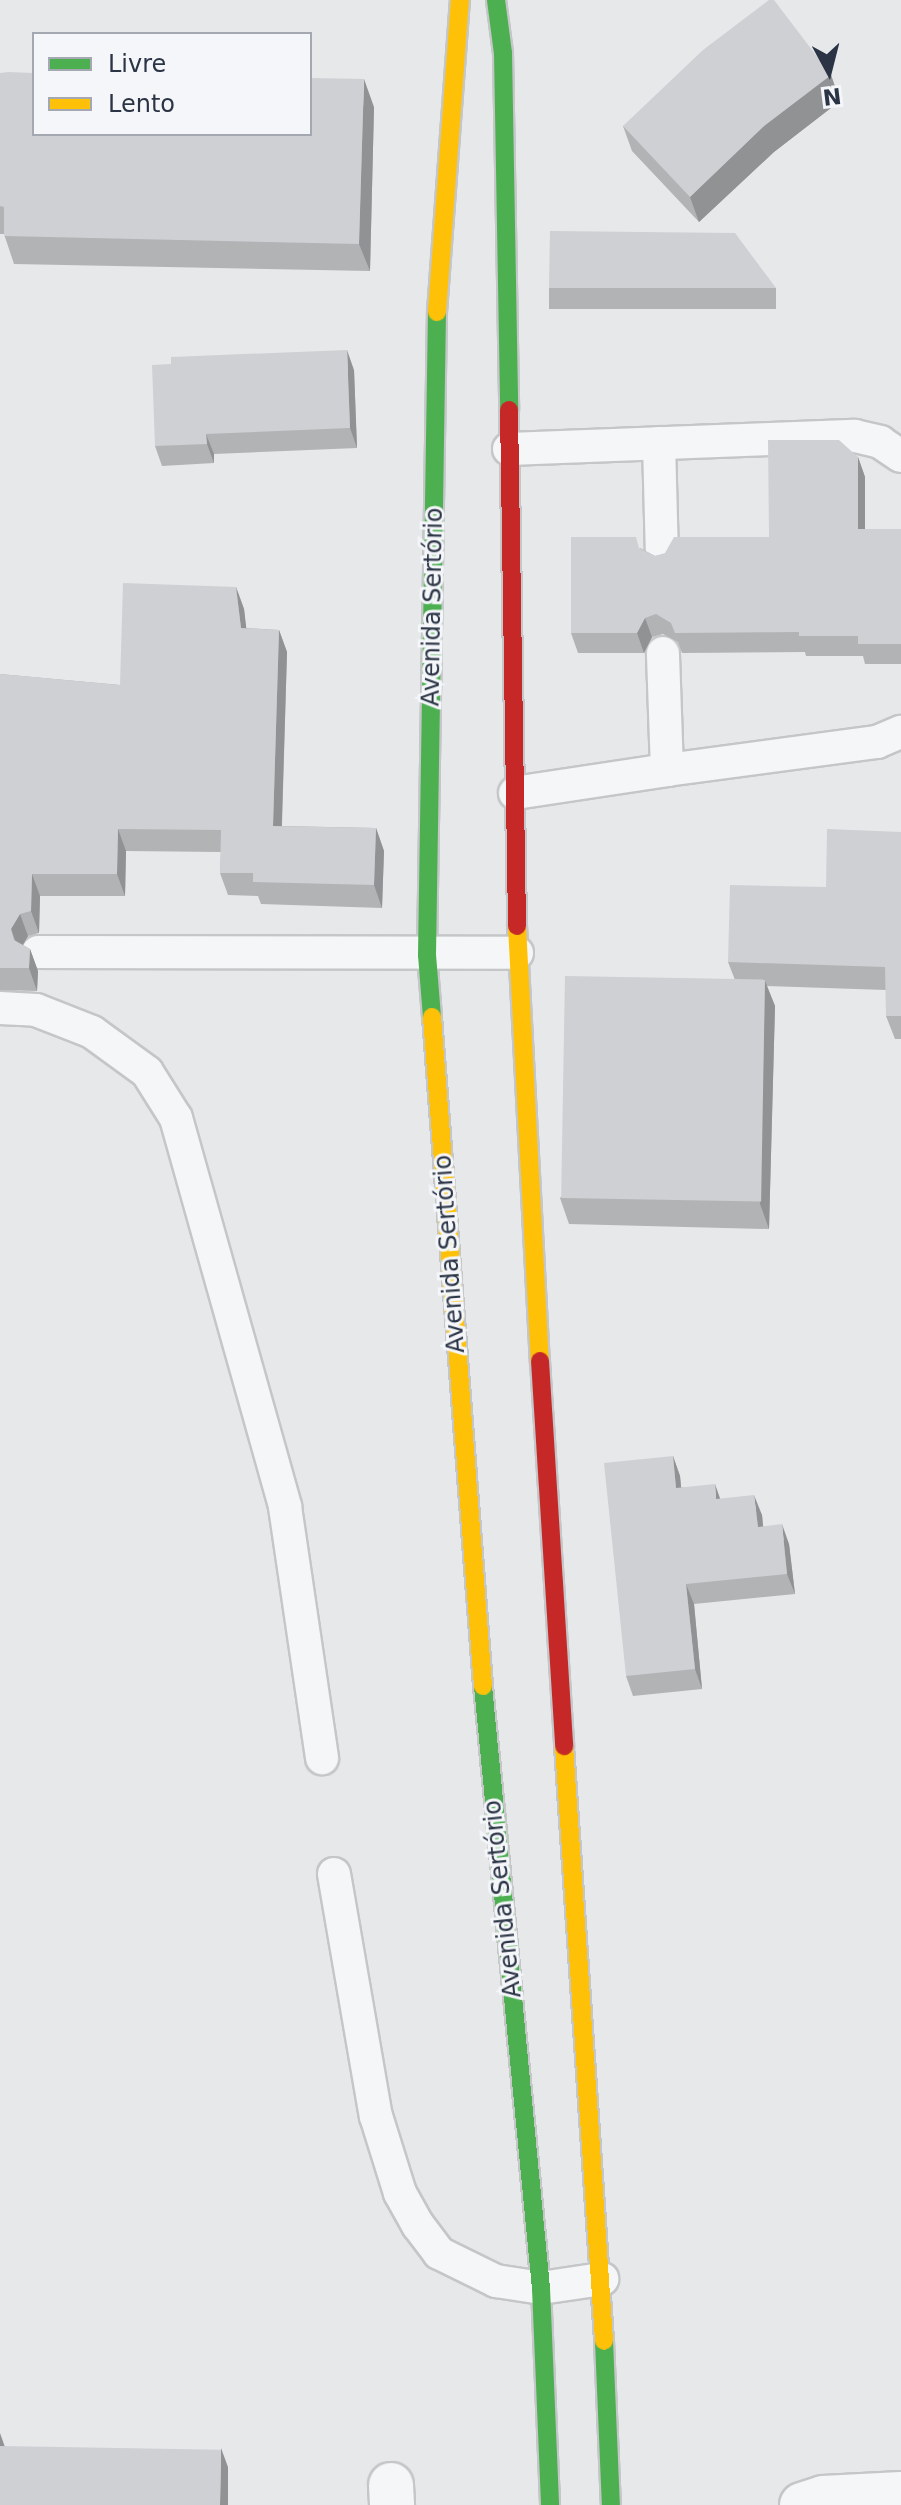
<!DOCTYPE html>
<html>
<head>
<meta charset="utf-8">
<style>
	body { margin:0 }
	#map { position:relative; width:901px; height:2505px; overflow:hidden; background:#e6e8ea; font-family:"DejaVu Sans",sans-serif }
	div>[style] { position:absolute }
	.roads { filter:drop-shadow(2px 0 #c4c6c8) drop-shadow(-2px 0 #c4c6c8) drop-shadow(0 2px #c4c6c8) drop-shadow(0 -2px #c4c6c8) }
	.lane>* { height:32px; margin:-16px; padding:0 16px; transform-origin:16px; border-radius:16px; background:#f5f6f7 }
	.street>* { height:44px; margin:-22px; padding:0 22px; transform-origin:22px; border-radius:22px; background:#f5f6f7 }
	.fast>* { height:18px; margin:-9px; padding:0 9px; transform-origin:9px; border-radius:9px; background:#4caf50 }
	.slow>* { height:18px; margin:-9px; padding:0 9px; transform-origin:9px; border-radius:9px; background:#ffc107 }
	.jam>* { height:18px; margin:-9px; padding:0 9px; transform-origin:9px; border-radius:9px; background:#c62828 }
	.wall>* { inset:0; background:#b1b3b5; transform-origin:0 0 }
	.shaded-wall>* { inset:0; background:#909294 }
	.building>* { inset:0; background:#ced0d3; transform-origin:0 0 }
	span { translate:-50% -50%; white-space:nowrap; text-align:center; line-height:1.15; -webkit-text-stroke:6px #f4f6f9; paint-order:stroke }
	.street-label { font-size:24px; color:#2b3445 }
	.legend { position:absolute; left:32px; top:32px; width:280px; height:104px; box-sizing:border-box; background:#f4f6f9; border:2px solid #a4a8b1; margin:0; padding:10px 14px; list-style:none; font-size:24px; color:#2b3445 }
	.legend li { display:flex; align-items:center; gap:16px; height:40px }
	.legend b { width:40px; border:2px solid #a4a8b1 }
	.north { position:absolute; left:789px; top:32px; width:80px; height:80px; -webkit-text-stroke:6px #f4f6f9; paint-order:stroke; rotate:173deg; font-size:22px; font-weight:700; line-height:32px; text-align:center; color:#2b3445 }
	.north::after { content:''; display:block; margin:auto; width:28px; height:36px; background:#2b3445; clip-path:polygon(50% 0,100% 100%,50% 72%,0 100%) }
</style>
</head>
<body>
<div id="map">
	<div class="roads">
		<div class="lane">
			<i style="left:659px;top:443px;width:114px;rotate:88.5deg"></i>
			<i style="left:509px;top:449px;width:346px;rotate:-2.2deg"></i>
			<i style="left:855px;top:436px;width:26px;rotate:13deg"></i>
			<i style="left:880px;top:442px;width:25px;rotate:34deg"></i>
			<i style="left:667px;top:770px;width:212px;rotate:-7.6deg"></i>
			<i style="left:877px;top:742px;width:26px;rotate:-23deg"></i>
			<i style="left:515px;top:793px;width:154px;rotate:-8.6deg"></i>
			<i style="left:667px;top:770px;width:117px;rotate:-92deg"></i>
			<i style="left:38px;top:952px;width:479px;rotate:0.1deg"></i>
			<i style="left:0;top:1008px;width:36px;rotate:3deg"></i>
			<i style="left:36px;top:1010px;width:60px;rotate:21.4deg"></i>
			<i style="left:92px;top:1032px;width:68px;rotate:36deg"></i>
			<i style="left:147px;top:1072px;width:54px;rotate:57.8deg"></i>
			<i style="left:176px;top:1118px;width:404px;rotate:74.3deg"></i>
			<i style="left:285px;top:1507px;width:254px;rotate:81.6deg"></i>
			<i style="left:334px;top:1874px;width:246px;rotate:80.2deg"></i>
			<i style="left:376px;top:2116px;width:81px;rotate:72.7deg"></i>
			<i style="left:400px;top:2193px;width:37px;rotate:61deg"></i>
			<i style="left:418px;top:2225px;width:35px;rotate:53deg"></i>
			<i style="left:439px;top:2253px;width:64px;rotate:26.2deg"></i>
			<i style="left:496px;top:2281px;width:46px;rotate:8.8deg"></i>
			<i style="left:541px;top:2288px;width:62px;rotate:-8.4deg"></i>
		</div>
		<div class="street">
			<i style="left:391px;top:2485px;width:20px;rotate:87deg"></i>
			<i style="left:802px;top:2505px;width:22px;rotate:-18deg"></i>
			<i style="left:823px;top:2498px;width:78px;rotate:-2.9deg"></i>
		</div>
		<div class="fast">
			<i style="left:496px;top:0;width:53px;rotate:82.5deg"></i>
			<i style="left:503px;top:53px;width:357px;rotate:89deg"></i>
			<i style="left:432px;top:1017px;width:62px;rotate:-94.6deg"></i>
			<i style="left:427px;top:955px;width:643px;rotate:-89.11deg"></i>
			<i style="left:483px;top:1686px;width:605px;rotate:84.5deg"></i>
			<i style="left:541px;top:2288px;width:217px;rotate:87.6deg"></i>
			<i style="left:604px;top:2341px;width:164px;rotate:87.6deg"></i>
		</div>
		<div class="slow">
			<i style="left:437px;top:312px;width:313px;rotate:-85.8deg"></i>
			<i style="left:517px;top:926px;width:436px;rotate:87deg"></i>
			<i style="left:432px;top:1017px;width:671px;rotate:85.64deg"></i>
			<i style="left:564px;top:1746px;width:596px;rotate:86.15deg"></i>
		</div>
		<div class="jam">
			<i style="left:509px;top:410px;width:516px;rotate:89.11deg"></i>
			<i style="left:540px;top:1361px;width:386px;rotate:86.4deg"></i>
		</div>
	</div>
	<div class="wall">
		<i style="clip-path:polygon(0 73px,374px 107px,370px 271px,14px 264px,4px 234px,0 234px)"></i>
		<i style="clip-path:polygon(831px 75px,840px 101px,774px 152px,699px 222px,632px 151px,623px 126px)"></i>
		<i style="left:549px;top:288px;width:227px;height:21px"></i>
		<i style="clip-path:polygon(354px 370px,357px 448px,214px 454px,214px 463px,162px 466px,155px 446px)"></i>
		<i style="clip-path:polygon(858px 457px,865px 477px,865px 529px,901px 529px,901px 664px,865px 664px,863px 656px,806px 656px,805px 652px,682px 653px,678px 642px,663px 634px,652px 637px,644px 653px,578px 653px,571px 633px,640px 548px,655px 556px,769px 537px)"></i>
		<i style="clip-path:polygon(236px 587px,244px 609px,246px 628px,279px 630px,287px 652px,282px 826px,376px 828px,384px 851px,382px 908px,261px 904px,258px 896px,228px 895px,220px 873px,221px 852px,126px 851px,125px 896px,40px 896px,39px 933px,28px 936px,23px 945px,30px 949px,38px 971px,37px 991px,0 990px,0 674px,120px 685px)"></i>
		<i style="clip-path:polygon(901px 832px,901px 1039px,895px 1039px,886px 1016px,886px 990px,767px 986px,775px 1006px,769px 1229px,569px 1224px,560px 1198px,735px 980px,728px 962px,826px 887px)"></i>
		<i style="clip-path:polygon(673px 1456px,680px 1476px,681px 1487px,720px 1499px,762px 1515px,763px 1526px,789px 1544px,795px 1594px,694px 1604px,702px 1689px,633px 1696px,626px 1676px)"></i>
	</div>
	<div class="shaded-wall">
		<i style="clip-path:polygon(831px 75px,840px 101px,774px 152px,699px 222px,690px 197px,764px 126px)"></i>
		<i style="clip-path:polygon(364px 79px,374px 107px,370px 271px,359px 244px)"></i>
		<i style="clip-path:polygon(347px 350px,354px 370px,357px 448px,350px 428px)"></i>
		<i style="clip-path:polygon(206px 434px,214px 454px,214px 463px,207px 444px)"></i>
		<i style="clip-path:polygon(858px 457px,865px 477px,865px 549px,858px 529px)"></i>
		<i style="clip-path:polygon(236px 587px,244px 609px,249px 650px,241px 628px)"></i>
		<i style="clip-path:polygon(645px 618px,652px 637px,644px 653px,637px 633px)"></i>
		<i style="clip-path:polygon(279px 630px,287px 652px,281px 848px,273px 826px)"></i>
		<i style="clip-path:polygon(376px 828px,384px 851px,382px 908px,374px 885px)"></i>
		<i style="clip-path:polygon(118px 829px,126px 851px,125px 896px,117px 874px)"></i>
		<i style="clip-path:polygon(32px 874px,40px 896px,39px 933px,31px 911px)"></i>
		<i style="clip-path:polygon(20px 914px,28px 936px,19px 951px,11px 929px)"></i>
		<i style="clip-path:polygon(30px 949px,38px 971px,37px 991px,29px 968px)"></i>
		<i style="clip-path:polygon(765px 981px,775px 1006px,769px 1229px,760px 1204px)"></i>
		<i style="clip-path:polygon(673px 1456px,680px 1476px,683px 1507px,676px 1488px)"></i>
		<i style="clip-path:polygon(715px 1484px,722px 1504px,716px 1499px)"></i>
		<i style="clip-path:polygon(754px 1495px,762px 1515px,765px 1547px,758px 1527px)"></i>
		<i style="clip-path:polygon(782px 1524px,789px 1544px,795px 1594px,787px 1574px)"></i>
		<i style="clip-path:polygon(686px 1584px,694px 1604px,702px 1689px,695px 1669px)"></i>
		<i style="clip-path:polygon(0 2433px,6px 2450px,0 2449px)"></i>
		<i style="clip-path:polygon(221px 2448px,228px 2467px,228px 2505px,220px 2505px)"></i>
	</div>
	<div class="building">
		<i style="clip-path:polygon(769px 0,774px 0,831px 75px,764px 126px,690px 197px,623px 126px,703px 50px)"></i>
		<i style="clip-path:polygon(8px 72px,34px 73px,34px 134px,310px 134px,310px 78px,364px 79px,359px 244px,4px 236px,4px 207px,0 206px,0 73px)"></i>
		<i style="clip-path:polygon(550px 231px,735px 233px,776px 288px,549px 288px)"></i>
		<i style="clip-path:polygon(347px 350px,350px 428px,206px 434px,207px 444px,155px 446px,152px 365px,171px 364px,171px 357px)"></i>
		<i style="clip-path:polygon(768px 440px,839px 440px,858px 457px,858px 529px,901px 529px,901px 644px,858px 644px,858px 636px,799px 636px,799px 632px,675px 633px,671px 623px,656px 614px,645px 618px,637px 633px,571px 633px,571px 537px,636px 537px,639px 548px,655px 556px,665px 553px,674px 537px,769px 537px)"></i>
		<i style="clip-path:polygon(123px 583px,236px 587px,241px 628px,279px 630px,273px 826px,376px 828px,374px 885px,253px 882px,253px 873px,220px 873px,221px 830px,118px 829px,117px 874px,32px 874px,31px 911px,20px 914px,11px 929px,14px 940px,30px 949px,29px 968px,0 968px,0 674px,120px 685px)"></i>
		<i style="clip-path:polygon(827px 829px,901px 832px,901px 1016px,886px 1016px,885px 967px,728px 962px,730px 885px,826px 887px)"></i>
		<i style="left:565px;top:976px;width:200px;height:222px;rotate:1deg"></i>
		<i style="clip-path:polygon(673px 1456px,676px 1488px,715px 1484px,716px 1499px,754px 1495px,758px 1527px,782px 1524px,787px 1574px,686px 1584px,695px 1669px,626px 1676px,604px 1463px)"></i>
		<i style="left:0;top:2446px;width:221px;height:59px;rotate:1deg"></i>
	</div>
	<div class="street-label">
		<span style="left:433px;top:607px;rotate:-89deg">Avenida Sertório</span>
		<span style="left:450px;top:1254px;rotate:-94deg">Avenida Sertório</span>
		<span style="left:503px;top:1899px;rotate:-96deg">Avenida Sertório</span>
	</div>
	<ul class="legend">
	<li><b style="height:10px;background:#4caf50"></b>Livre</li>
	<li><b style="height:10px;background:#ffc107"></b>Lento</li>
	</ul>
	<div class="north">N</div>
</div>
</body>
</html>
